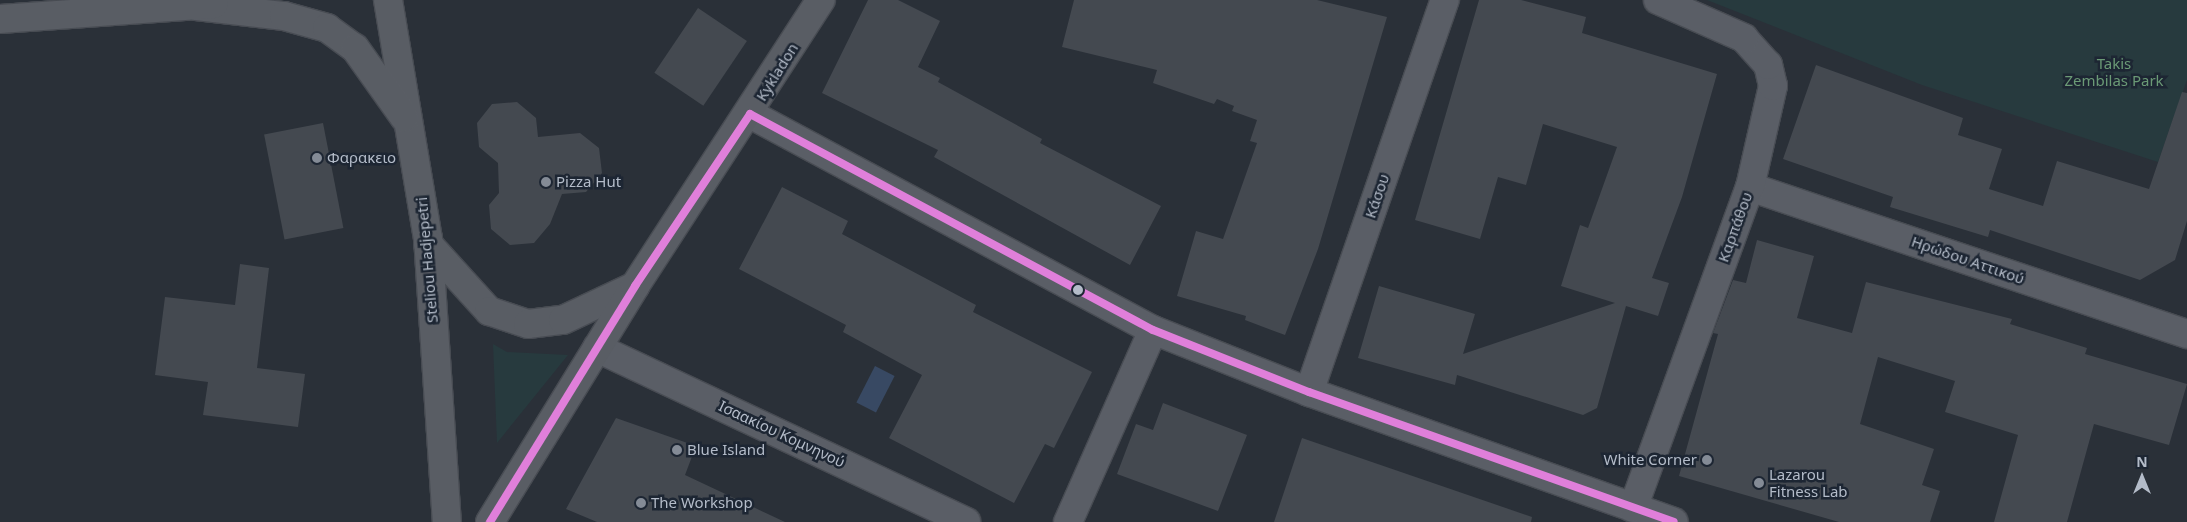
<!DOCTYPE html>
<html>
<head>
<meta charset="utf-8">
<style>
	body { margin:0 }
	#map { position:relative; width:2187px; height:522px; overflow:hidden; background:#2a3038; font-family:"Noto Sans",sans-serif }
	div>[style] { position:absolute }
	.green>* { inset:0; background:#273a3e }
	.water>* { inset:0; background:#384963; transform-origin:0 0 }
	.building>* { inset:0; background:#444950; transform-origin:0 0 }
	.roads { filter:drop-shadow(1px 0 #484c53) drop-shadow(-1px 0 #484c53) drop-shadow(0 1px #484c53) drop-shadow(0 -1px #484c53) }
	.street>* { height:28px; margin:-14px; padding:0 14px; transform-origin:14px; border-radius:14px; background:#5a5e66 }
	.secondary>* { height:28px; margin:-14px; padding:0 14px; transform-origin:14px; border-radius:14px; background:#595d64 }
	.bus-1>* { height:8px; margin:-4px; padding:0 4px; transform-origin:4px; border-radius:4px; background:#e07fda }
	.dots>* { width:14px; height:14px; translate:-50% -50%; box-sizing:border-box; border:2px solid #1d2633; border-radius:50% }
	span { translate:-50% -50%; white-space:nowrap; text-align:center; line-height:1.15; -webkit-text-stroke:5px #1d2633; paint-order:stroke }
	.park-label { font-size:15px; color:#6b9a76 }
	.street-label { font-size:15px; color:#b4bcc9 }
	.poi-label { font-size:15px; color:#b4bcc9 }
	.left { translate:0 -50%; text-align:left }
	.right { translate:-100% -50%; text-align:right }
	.north { position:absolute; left:2117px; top:452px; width:50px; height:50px; -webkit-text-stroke:4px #1d2633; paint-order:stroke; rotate:0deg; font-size:14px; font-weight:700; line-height:20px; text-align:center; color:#b4bcc9 }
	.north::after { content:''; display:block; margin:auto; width:18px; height:22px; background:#b4bcc9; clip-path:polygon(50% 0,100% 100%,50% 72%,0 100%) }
</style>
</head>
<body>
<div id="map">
	<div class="green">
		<i style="clip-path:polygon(1707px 0,2187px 0,2187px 80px,2158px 162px,1922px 85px)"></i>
		<i style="clip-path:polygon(493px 344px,507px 352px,568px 355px,497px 443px)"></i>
	</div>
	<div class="water">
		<i style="left:875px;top:366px;width:22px;height:41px;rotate:27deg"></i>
	</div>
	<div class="building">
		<i style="clip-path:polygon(868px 0,898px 0,940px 21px,918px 67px,940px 78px,938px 82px,1042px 139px,1040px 143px,1161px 206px,1130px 265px,934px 157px,938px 150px,822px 93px)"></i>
		<i style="clip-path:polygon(1074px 0,1317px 0,1387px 17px,1318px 249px,1285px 335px,1245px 320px,1246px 316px,1177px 296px,1196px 231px,1223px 239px,1257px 143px,1250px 141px,1257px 120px,1232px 111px,1234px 106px,1217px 99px,1214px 104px,1153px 83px,1157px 70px,1062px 47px)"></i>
		<i style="clip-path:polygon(1479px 0,1521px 0,1586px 17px,1582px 33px,1717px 74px,1682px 197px,1652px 278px,1669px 283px,1658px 316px,1626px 306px,1597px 408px,1583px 415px,1457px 375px,1455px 385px,1358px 358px,1379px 286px,1475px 314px,1463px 354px,1615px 303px,1561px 286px,1580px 225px,1588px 228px,1617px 147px,1543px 124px,1526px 185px,1498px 177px,1480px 239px,1415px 220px)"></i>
		<i style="left:698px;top:8px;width:59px;height:78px;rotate:34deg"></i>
		<i style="clip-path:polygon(1816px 65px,1963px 118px,1958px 135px,2002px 149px,1989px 189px,2043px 206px,2057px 161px,2149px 189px,2182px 92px,2187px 93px,2187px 221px,2175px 260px,2140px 280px,1990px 230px,1988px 237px,1890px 207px,1893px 197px,1783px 159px)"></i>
		<i style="clip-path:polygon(517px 102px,536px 118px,538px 137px,580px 133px,599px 148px,602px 173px,586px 192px,562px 194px,550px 224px,534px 243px,510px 245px,491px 229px,489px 205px,499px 193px,498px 163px,479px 147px,477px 123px,492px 104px)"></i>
		<i style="left:323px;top:123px;width:107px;height:60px;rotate:79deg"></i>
		<i style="clip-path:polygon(782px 187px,848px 221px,842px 234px,976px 305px,973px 312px,1092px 372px,1054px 448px,1045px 444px,1014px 503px,889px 438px,922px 375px,843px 332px,846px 325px,739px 269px)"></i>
		<i style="clip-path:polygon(1757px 240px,1814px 256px,1797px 318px,1852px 333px,1866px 282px,2012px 319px,2010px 324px,2087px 348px,2085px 354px,2187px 384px,2169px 445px,2094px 424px,2067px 522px,1994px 522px,2018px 435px,1945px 412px,1955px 381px,1878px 357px,1860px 424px,1934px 449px,1922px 485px,1940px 491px,1930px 522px,1839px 522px,1679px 476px,1718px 334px,1713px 333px,1733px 280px,1746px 283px)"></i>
		<i style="clip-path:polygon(240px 264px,269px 268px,257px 368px,305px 374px,298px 427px,203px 415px,208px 382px,155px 375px,165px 297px,235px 305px)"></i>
		<i style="clip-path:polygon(1163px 403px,1247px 435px,1218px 511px,1117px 474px,1136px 424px,1153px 430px)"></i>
		<i style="clip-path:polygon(616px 418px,696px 446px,685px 475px,785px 522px,597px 522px,566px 509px)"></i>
		<i style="clip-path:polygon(1302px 438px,1532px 517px,1531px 522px,1274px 522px)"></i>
	</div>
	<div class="roads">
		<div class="street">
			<i style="left:750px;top:114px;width:457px;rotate:28.2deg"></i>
			<i style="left:1153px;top:330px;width:168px;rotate:21.7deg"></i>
			<i style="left:1309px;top:392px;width:387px;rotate:19.6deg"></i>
			<i style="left:1750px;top:187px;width:461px;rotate:18.6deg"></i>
			<i style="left:597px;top:348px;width:408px;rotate:25.2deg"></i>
			<i style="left:1309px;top:392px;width:415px;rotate:-70.9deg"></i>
			<i style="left:1633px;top:508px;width:342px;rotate:-70deg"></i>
			<i style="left:1750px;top:187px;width:104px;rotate:-77.2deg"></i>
			<i style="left:1773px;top:86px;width:22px;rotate:-103deg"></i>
			<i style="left:1768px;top:65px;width:36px;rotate:-132deg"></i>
			<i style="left:1744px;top:38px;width:94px;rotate:-156.2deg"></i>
			<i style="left:1068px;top:522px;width:210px;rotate:-66.1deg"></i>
		</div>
		<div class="secondary">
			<i style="left:388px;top:0;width:241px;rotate:80.5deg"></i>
			<i style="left:428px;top:238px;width:285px;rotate:86.2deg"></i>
			<i style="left:196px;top:6px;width:89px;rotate:6.5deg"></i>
			<i style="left:284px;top:16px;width:45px;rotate:15.6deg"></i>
			<i style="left:327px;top:28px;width:34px;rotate:36deg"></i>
			<i style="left:355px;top:48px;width:85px;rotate:54.6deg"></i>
			<i style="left:0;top:19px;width:214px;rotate:-4deg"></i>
			<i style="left:428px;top:244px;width:91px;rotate:47.7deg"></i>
			<i style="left:489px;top:311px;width:41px;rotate:18.4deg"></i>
			<i style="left:528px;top:324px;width:35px;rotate:-7deg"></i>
			<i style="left:563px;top:320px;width:80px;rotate:-25.3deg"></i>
			<i style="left:490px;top:522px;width:277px;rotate:-58.4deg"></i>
			<i style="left:635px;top:286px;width:341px;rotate:-57deg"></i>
		</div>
	</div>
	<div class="bus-1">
		<i style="left:490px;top:522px;width:277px;rotate:-58.4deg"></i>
		<i style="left:635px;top:286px;width:207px;rotate:-56.2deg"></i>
		<i style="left:750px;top:114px;width:457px;rotate:28.2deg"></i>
		<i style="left:1153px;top:330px;width:168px;rotate:21.7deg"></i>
		<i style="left:1309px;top:392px;width:387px;rotate:19.6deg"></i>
	</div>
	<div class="dots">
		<i style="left:317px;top:158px;background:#848b96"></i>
		<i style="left:546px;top:182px;background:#848b96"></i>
		<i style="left:1078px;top:290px;background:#b4bcc9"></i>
		<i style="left:677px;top:450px;background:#848b96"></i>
		<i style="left:1707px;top:460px;background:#848b96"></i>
		<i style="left:1759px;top:483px;background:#848b96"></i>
		<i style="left:641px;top:503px;background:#848b96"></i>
	</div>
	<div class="park-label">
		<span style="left:2114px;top:72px">Takis<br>Zembilas Park</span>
	</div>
	<div class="street-label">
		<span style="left:777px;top:72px;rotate:-58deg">Kykladon</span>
		<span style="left:1377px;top:196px;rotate:-71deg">Κάσου</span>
		<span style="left:1735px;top:227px;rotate:-70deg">Καρπάθου</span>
		<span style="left:427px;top:260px;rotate:-95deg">Steliou Hadjepetri</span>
		<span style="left:1968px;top:260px;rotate:19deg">Ηρώδου Αττικού</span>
		<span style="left:782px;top:434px;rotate:25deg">Ισαακίου Κομνηνού</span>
	</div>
	<div class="poi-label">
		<span class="left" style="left:327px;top:158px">Φαρακειο</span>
		<span class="left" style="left:556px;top:182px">Pizza Hut</span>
		<span class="left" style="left:687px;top:450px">Blue Island</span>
		<span class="right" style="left:1697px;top:460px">White Corner</span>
		<span class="left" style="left:1769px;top:483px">Lazarou<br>Fitness Lab</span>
		<span class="left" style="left:651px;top:503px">The Workshop</span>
	</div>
	<div class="north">N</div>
</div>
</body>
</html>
